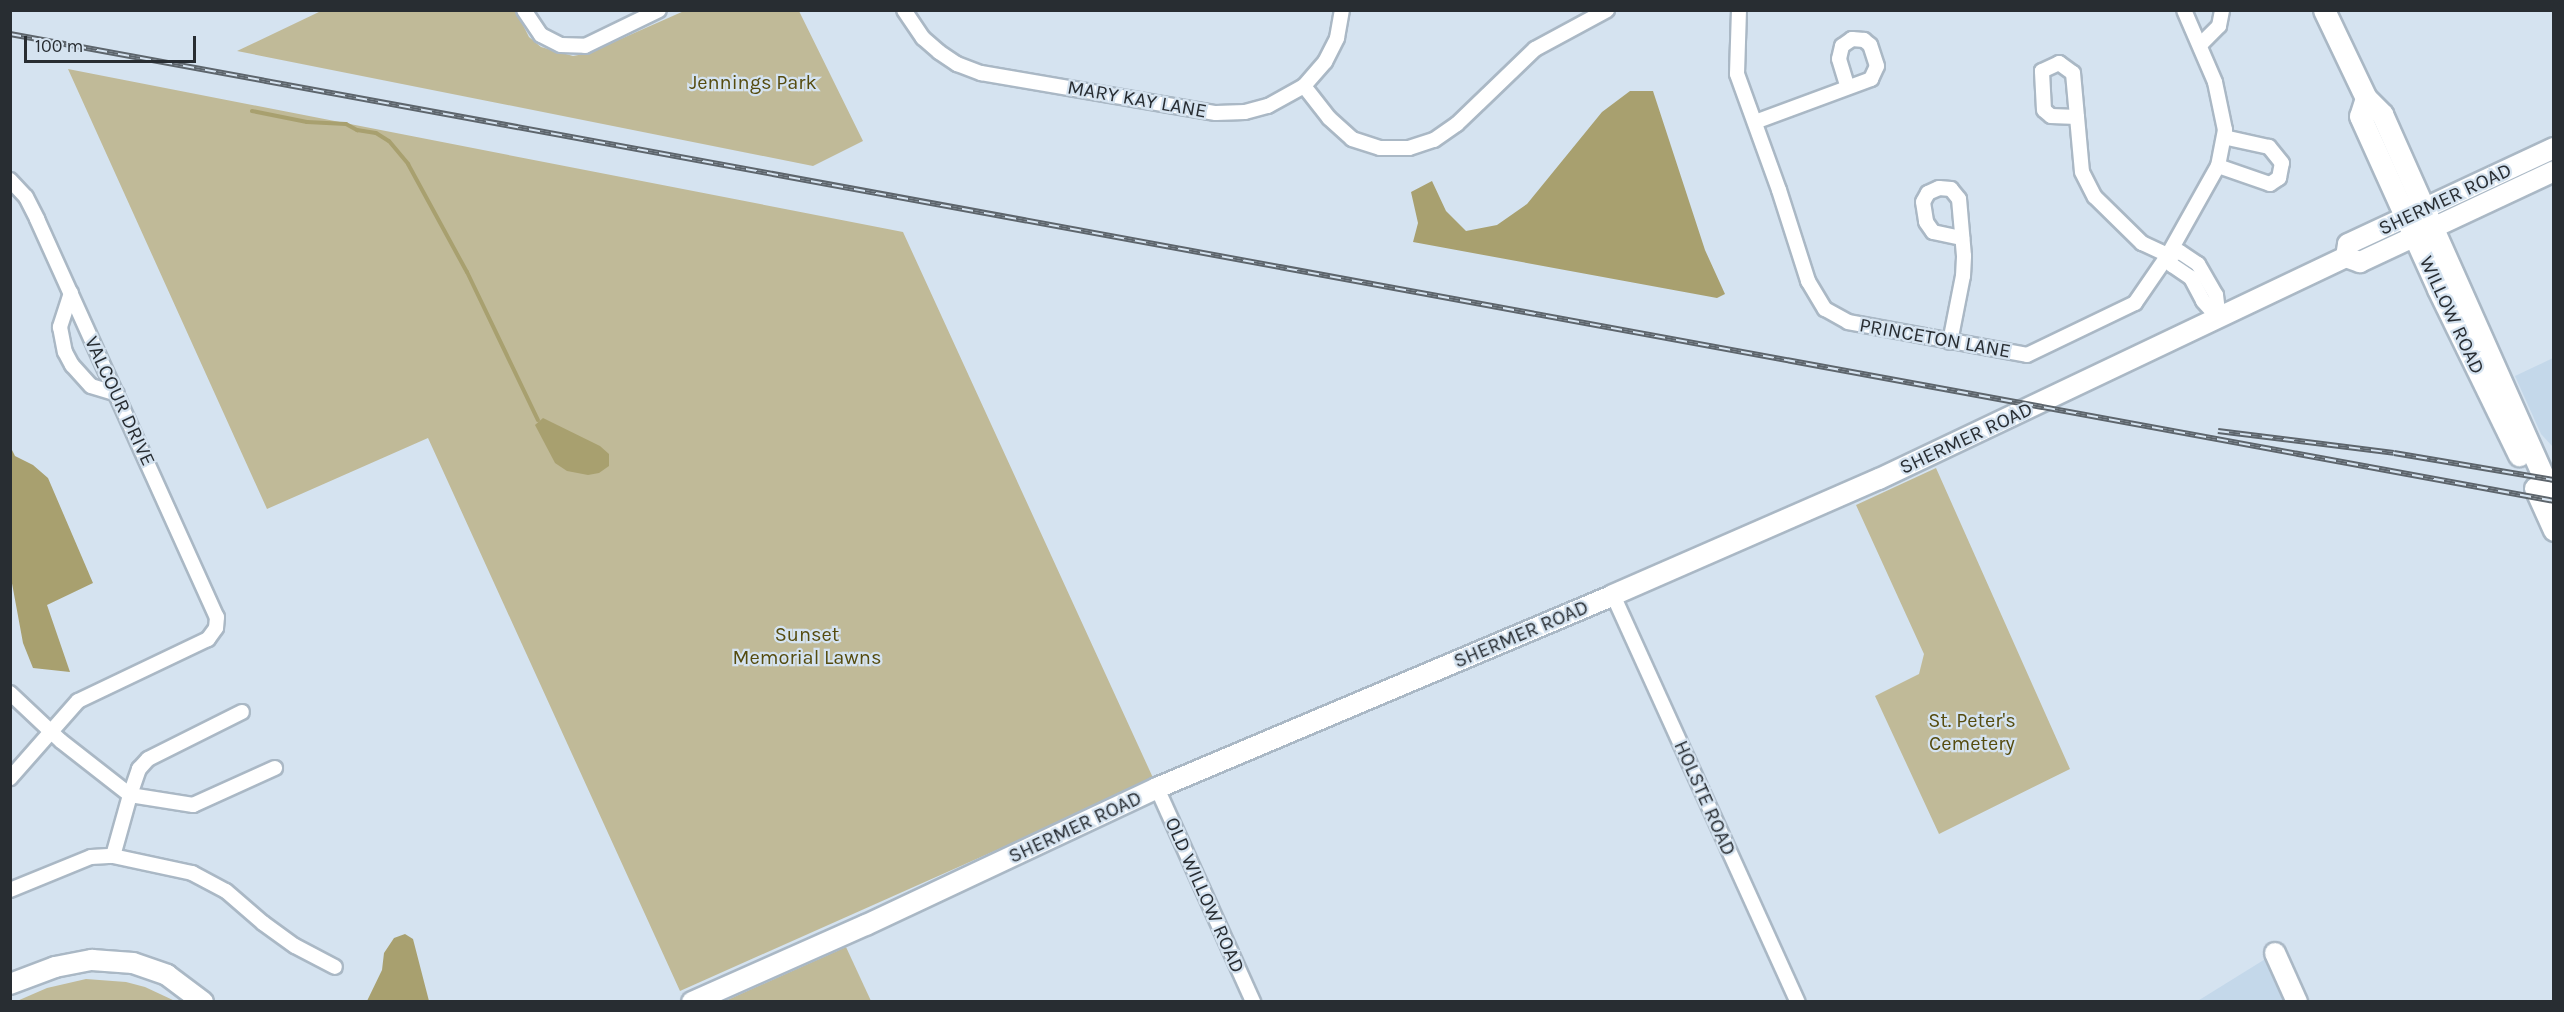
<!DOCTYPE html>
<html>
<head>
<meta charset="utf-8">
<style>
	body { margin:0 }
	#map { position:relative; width:2564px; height:1012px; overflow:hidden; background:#d5e3f0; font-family:Karla,sans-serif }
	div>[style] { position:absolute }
	.built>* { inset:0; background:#c4d8ea }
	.green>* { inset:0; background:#c0ba98 }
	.water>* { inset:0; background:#a8a06f }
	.stream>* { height:4px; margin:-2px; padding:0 2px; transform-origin:2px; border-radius:2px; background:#a8a06f }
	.roads { filter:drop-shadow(2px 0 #aab8c5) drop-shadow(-2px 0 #aab8c5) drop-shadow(0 2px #aab8c5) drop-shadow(0 -2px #aab8c5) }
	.street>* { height:14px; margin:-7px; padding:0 7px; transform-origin:7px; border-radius:7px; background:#fff }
	.secondary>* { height:20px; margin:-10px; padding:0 10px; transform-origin:10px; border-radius:10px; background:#fff }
	.primary>* { height:21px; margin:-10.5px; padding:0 10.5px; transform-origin:10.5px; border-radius:10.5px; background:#fff }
	.rail>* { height:6px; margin-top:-3px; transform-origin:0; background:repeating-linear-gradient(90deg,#d5e3f0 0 11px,#5d656c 0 22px); box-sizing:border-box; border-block:2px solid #5d656c }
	span { translate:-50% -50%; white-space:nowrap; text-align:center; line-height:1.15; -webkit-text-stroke:4.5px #d5e3f0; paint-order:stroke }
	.park-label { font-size:20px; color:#554b0e }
	.street-label { font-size:20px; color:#282d32 }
	.frame { position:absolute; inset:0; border:12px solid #282d32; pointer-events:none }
	.scale { position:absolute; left:24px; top:36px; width:172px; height:27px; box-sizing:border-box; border:3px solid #282d32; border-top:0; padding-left:8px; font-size:18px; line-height:21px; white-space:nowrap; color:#282d32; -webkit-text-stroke:4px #d5e3f0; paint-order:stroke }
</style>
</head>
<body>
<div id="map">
	<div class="built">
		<i style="clip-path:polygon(2553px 358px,2553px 447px,2541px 434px,2515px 376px)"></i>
		<i style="clip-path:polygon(2275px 953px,2297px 1002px,2196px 1002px)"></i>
	</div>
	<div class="green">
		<i style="clip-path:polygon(321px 11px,516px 11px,529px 37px,541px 47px,573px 56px,589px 53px,684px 11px,799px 11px,863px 141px,813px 166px,237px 51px)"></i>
		<i style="clip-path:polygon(68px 69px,903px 232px,1154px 780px,680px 991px,428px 438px,267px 509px)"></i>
		<i style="clip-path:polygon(1936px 468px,2070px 769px,1939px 834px,1875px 696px,1919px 674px,1924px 654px,1856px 505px)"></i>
		<i style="clip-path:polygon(846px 947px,871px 1001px,725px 1001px)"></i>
		<i style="clip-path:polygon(86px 979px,126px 982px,145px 987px,175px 1001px,17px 1001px,47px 988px)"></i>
	</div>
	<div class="water">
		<i style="clip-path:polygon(1630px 91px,1653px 91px,1705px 250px,1725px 294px,1717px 298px,1413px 242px,1418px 223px,1411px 192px,1432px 181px,1446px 211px,1466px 231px,1497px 225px,1527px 204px,1602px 112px)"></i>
		<i style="clip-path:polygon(543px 418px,600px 446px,609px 454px,609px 466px,599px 473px,588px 475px,567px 471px,555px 463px,535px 425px)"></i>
		<i style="clip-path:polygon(11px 448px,15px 456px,33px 465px,48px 478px,93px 583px,47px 605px,70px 672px,33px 668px,23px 643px,11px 578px)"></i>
		<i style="clip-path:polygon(405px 934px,413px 939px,429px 1001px,367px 1001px,382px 970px,384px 953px,394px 938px)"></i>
	</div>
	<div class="stream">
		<i style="left:252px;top:111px;width:56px;rotate:11.3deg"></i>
		<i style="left:307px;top:122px;width:39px;rotate:3deg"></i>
		<i style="left:346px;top:124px;width:13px;rotate:29deg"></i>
		<i style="left:357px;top:130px;width:19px;rotate:9deg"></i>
		<i style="left:376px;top:133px;width:15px;rotate:32deg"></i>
		<i style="left:389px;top:141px;width:30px;rotate:50deg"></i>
		<i style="left:408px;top:164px;width:123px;rotate:61.4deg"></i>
		<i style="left:467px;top:272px;width:164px;rotate:64.4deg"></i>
	</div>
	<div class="roads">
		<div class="street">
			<i style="left:524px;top:10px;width:30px;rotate:56deg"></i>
			<i style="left:541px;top:35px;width:22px;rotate:27deg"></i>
			<i style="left:561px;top:45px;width:24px;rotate:2deg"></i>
			<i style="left:585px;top:46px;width:82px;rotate:-25.9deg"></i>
			<i style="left:904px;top:10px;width:34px;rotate:56deg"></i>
			<i style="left:923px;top:38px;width:21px;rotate:41deg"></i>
			<i style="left:939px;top:52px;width:22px;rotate:34deg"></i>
			<i style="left:957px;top:64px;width:26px;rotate:21deg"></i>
			<i style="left:981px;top:73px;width:238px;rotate:9.7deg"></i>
			<i style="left:1216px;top:113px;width:29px;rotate:-2deg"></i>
			<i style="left:1245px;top:112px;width:24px;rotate:-15deg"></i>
			<i style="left:1268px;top:106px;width:41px;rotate:-29.1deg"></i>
			<i style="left:1304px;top:86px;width:32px;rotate:-49deg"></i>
			<i style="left:1325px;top:62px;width:27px;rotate:-63deg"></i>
			<i style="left:1337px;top:38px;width:28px;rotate:-80deg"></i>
			<i style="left:1739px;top:10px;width:64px;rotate:91.8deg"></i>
			<i style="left:1737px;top:74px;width:123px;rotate:70.1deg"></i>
			<i style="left:1779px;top:190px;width:96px;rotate:72.3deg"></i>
			<i style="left:1808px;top:281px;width:33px;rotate:59deg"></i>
			<i style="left:1825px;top:309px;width:26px;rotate:29deg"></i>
			<i style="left:1848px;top:322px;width:182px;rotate:10.4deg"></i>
			<i style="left:2027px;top:355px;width:120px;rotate:-25.7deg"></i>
			<i style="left:2135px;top:303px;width:58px;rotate:-55.5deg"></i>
			<i style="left:2168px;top:255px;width:102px;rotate:-60.7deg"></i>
			<i style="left:2218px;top:166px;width:37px;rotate:-79deg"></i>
			<i style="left:2225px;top:130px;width:49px;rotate:-101.8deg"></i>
			<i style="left:2215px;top:82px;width:78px;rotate:-113.3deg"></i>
			<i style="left:2200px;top:45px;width:27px;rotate:-45deg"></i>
			<i style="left:2219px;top:26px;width:16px;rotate:-79deg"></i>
			<i style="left:1304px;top:86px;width:41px;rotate:52deg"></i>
			<i style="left:1329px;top:118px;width:31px;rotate:42deg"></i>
			<i style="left:1352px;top:139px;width:29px;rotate:18deg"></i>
			<i style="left:1380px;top:148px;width:29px"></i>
			<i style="left:1409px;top:148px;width:26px;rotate:-18deg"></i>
			<i style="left:1434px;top:140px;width:28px;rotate:-35deg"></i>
			<i style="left:1457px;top:124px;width:108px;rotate:-43.9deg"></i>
			<i style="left:1535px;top:49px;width:82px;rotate:-28.4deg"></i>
			<i style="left:2077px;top:117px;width:26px;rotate:-178deg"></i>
			<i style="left:2051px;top:116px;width:9px;rotate:-139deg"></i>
			<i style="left:2044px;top:110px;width:39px;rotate:-93deg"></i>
			<i style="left:2042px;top:71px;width:19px;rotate:-25deg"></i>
			<i style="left:2059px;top:63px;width:17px;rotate:36deg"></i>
			<i style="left:2073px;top:73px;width:99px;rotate:84.8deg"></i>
			<i style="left:2082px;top:172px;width:28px;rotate:63deg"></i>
			<i style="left:2095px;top:197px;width:66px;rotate:44.4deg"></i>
			<i style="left:2142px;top:243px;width:29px;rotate:25deg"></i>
			<i style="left:2168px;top:255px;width:12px;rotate:-14deg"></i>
			<i style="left:2180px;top:252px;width:22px;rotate:34deg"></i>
			<i style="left:2198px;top:264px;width:36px;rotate:60deg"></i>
			<i style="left:2216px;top:295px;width:24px;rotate:83deg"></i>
			<i style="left:1755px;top:122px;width:124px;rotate:-20.3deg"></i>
			<i style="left:1871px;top:79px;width:14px;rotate:-65deg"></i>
			<i style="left:1877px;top:66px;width:22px;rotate:-108deg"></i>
			<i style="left:1870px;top:45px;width:8px;rotate:-140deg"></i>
			<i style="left:1864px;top:40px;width:12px;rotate:-175deg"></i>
			<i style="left:1852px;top:39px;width:12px;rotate:145deg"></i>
			<i style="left:1842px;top:46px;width:13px;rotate:103deg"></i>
			<i style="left:1839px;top:59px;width:27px;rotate:73deg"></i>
			<i style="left:2218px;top:166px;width:55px;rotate:19.1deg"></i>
			<i style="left:2270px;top:184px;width:11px;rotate:-34deg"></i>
			<i style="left:2279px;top:178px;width:15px;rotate:-79deg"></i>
			<i style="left:2282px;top:163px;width:21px;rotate:-129deg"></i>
			<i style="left:2269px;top:147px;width:46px;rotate:-167.5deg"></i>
			<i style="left:10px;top:180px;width:23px;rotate:47deg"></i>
			<i style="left:26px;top:197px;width:25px;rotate:63deg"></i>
			<i style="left:37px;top:219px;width:437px;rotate:65.7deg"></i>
			<i style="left:217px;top:617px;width:11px;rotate:95deg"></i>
			<i style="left:216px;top:628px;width:14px;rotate:126deg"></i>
			<i style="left:208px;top:639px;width:144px;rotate:154.5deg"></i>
			<i style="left:78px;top:701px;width:103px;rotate:131.4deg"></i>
			<i style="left:2168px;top:255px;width:11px;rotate:68deg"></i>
			<i style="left:2172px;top:265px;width:23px;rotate:34deg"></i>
			<i style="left:2191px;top:278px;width:26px;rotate:62deg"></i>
			<i style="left:2203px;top:301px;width:24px;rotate:48deg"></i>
			<i style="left:71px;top:293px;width:36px;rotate:108deg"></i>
			<i style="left:60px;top:327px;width:25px;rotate:79deg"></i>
			<i style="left:65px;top:352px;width:15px;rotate:62deg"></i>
			<i style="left:72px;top:365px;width:28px;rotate:48deg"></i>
			<i style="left:91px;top:386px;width:27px;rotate:17deg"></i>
			<i style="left:1950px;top:342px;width:67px;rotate:-78.9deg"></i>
			<i style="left:1963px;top:276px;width:20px;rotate:-87deg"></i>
			<i style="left:1964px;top:256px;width:57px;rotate:-95deg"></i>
			<i style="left:1959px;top:199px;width:13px;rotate:-129deg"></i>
			<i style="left:1951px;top:189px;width:12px;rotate:-175deg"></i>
			<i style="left:1939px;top:188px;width:12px;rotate:156deg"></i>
			<i style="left:1928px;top:193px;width:10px;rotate:119deg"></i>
			<i style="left:1923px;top:202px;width:20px;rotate:81deg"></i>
			<i style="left:1926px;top:222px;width:12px;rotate:55deg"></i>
			<i style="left:1933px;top:232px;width:30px;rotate:12deg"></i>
			<i style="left:1613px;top:595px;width:447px;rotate:65.6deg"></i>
			<i style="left:10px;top:693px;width:70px;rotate:43.3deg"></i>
			<i style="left:61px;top:741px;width:88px;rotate:38deg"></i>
			<i style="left:130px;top:795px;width:28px;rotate:-71deg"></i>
			<i style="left:139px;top:769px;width:13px;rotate:-48deg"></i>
			<i style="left:148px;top:759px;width:105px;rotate:-26.6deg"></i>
			<i style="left:1157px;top:788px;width:235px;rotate:65.8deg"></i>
			<i style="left:113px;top:856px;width:81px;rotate:12.1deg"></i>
			<i style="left:192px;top:873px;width:38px;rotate:28deg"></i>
			<i style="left:226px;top:891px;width:49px;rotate:40.9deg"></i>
			<i style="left:263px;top:923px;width:39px;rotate:36deg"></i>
			<i style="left:295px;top:946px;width:45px;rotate:27.7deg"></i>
			<i style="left:10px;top:890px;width:87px;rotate:-22.2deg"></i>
			<i style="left:91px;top:857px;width:22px;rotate:-3deg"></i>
			<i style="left:113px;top:856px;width:63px;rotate:-74.4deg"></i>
			<i style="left:130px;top:795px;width:64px;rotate:9deg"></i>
			<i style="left:193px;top:805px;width:90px;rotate:-24.3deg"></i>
		</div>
		<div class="secondary">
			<i style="left:2346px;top:257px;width:13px;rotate:-81deg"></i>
			<i style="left:2348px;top:244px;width:227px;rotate:-25deg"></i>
			<i style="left:2275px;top:953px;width:54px;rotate:65.8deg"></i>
			<i style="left:10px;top:984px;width:48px;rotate:-20.7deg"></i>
			<i style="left:55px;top:967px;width:38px;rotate:-11deg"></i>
			<i style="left:92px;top:960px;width:41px;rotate:4.2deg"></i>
			<i style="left:133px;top:963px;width:36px;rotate:19deg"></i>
			<i style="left:167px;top:975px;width:45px;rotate:36.9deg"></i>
			<i style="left:692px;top:1002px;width:190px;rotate:-23.9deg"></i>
			<i style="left:866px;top:925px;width:322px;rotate:-25.2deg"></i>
			<i style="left:1157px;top:788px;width:495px;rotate:-22.9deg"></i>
			<i style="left:1613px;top:595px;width:290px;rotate:-23.6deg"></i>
			<i style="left:1879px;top:479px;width:517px;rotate:-25.43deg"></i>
			<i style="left:2346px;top:257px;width:15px;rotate:20deg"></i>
			<i style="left:2360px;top:262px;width:214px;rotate:-25.1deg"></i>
		</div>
		<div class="primary">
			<i style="left:2324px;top:10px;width:98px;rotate:64.5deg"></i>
			<i style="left:2366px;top:98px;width:23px;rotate:45deg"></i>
			<i style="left:2382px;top:114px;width:423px;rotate:66deg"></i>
			<i style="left:2366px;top:98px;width:19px;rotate:108deg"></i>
			<i style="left:2360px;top:116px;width:190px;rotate:65.7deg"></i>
			<i style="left:2438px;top:289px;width:185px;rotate:64deg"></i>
			<i style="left:2535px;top:488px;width:46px;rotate:65.7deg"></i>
		</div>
	</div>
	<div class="rail">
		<i style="left:10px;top:34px;width:2587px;rotate:10.4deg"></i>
		<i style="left:2218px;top:431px;width:177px;rotate:7.1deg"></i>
		<i style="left:2394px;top:453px;width:162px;rotate:9.6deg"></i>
	</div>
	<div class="park-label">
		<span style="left:753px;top:82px">Jennings Park</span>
		<span style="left:807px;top:646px">Sunset<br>Memorial Lawns</span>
		<span style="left:1972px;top:732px">St. Peter's<br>Cemetery</span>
	</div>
	<div class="street-label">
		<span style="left:1137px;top:99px;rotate:10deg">MARY KAY LANE</span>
		<span style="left:2445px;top:199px;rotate:-25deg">SHERMER ROAD</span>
		<span style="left:2452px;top:315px;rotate:65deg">WILLOW ROAD</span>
		<span style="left:1935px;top:338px;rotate:10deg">PRINCETON LANE</span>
		<span style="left:120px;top:401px;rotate:65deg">VALCOUR DRIVE</span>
		<span style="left:1966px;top:438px;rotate:-25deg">SHERMER ROAD</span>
		<span style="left:1521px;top:634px;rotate:-23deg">SHERMER ROAD</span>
		<span style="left:1705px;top:798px;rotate:66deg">HOLSTE ROAD</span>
		<span style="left:1075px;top:827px;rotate:-25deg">SHERMER ROAD</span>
		<span style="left:1205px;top:895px;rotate:66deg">OLD WILLOW ROAD</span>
	</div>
	<div class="frame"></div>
	<div class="scale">100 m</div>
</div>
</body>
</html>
